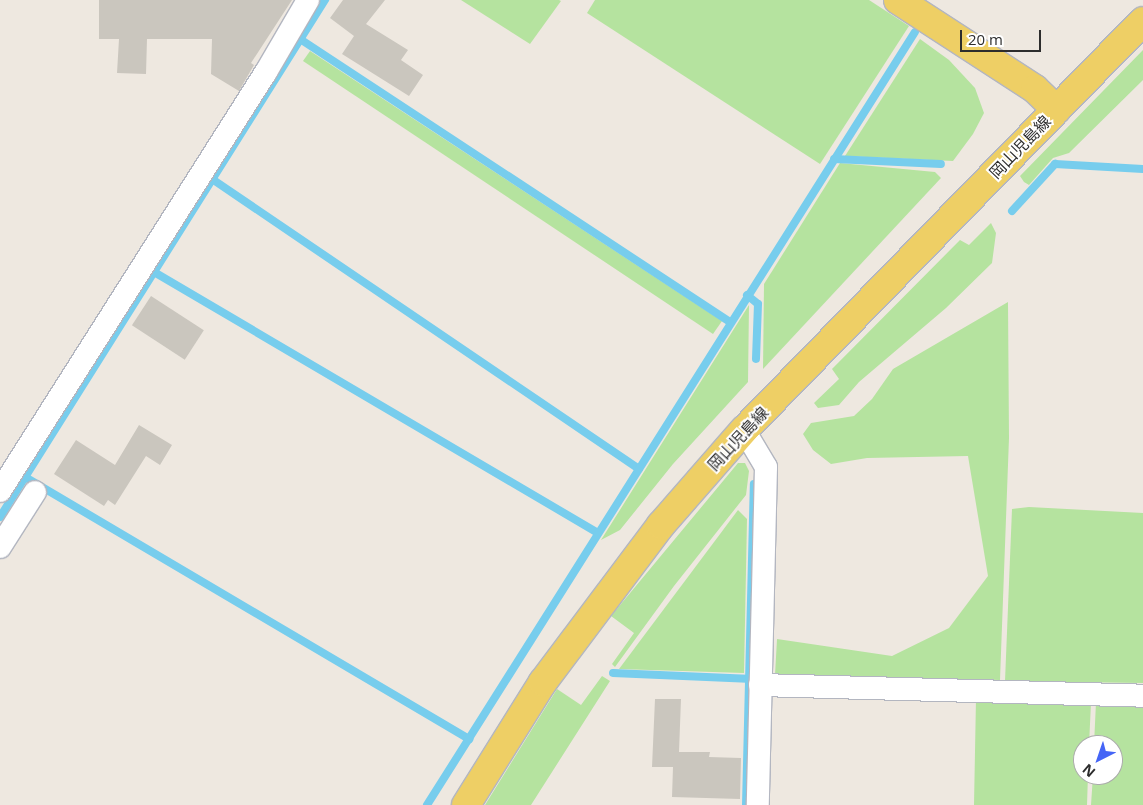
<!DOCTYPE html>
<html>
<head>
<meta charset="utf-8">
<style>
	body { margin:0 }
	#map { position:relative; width:1143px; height:805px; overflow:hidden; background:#eee8e0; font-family:"Open Sans","Noto Sans JP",sans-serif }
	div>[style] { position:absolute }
	.green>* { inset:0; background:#b5e39f }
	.stream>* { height:8px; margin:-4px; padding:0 4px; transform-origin:4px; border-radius:4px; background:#77cded }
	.building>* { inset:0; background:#cac6be; transform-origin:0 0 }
	.roads { filter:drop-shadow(1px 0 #b3b6c0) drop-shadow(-1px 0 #b3b6c0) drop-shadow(0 1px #b3b6c0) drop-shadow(0 -1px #b3b6c0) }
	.street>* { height:22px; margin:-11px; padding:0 11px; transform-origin:11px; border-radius:11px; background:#fff }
	.primary>* { height:28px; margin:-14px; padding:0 14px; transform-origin:14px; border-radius:14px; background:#eecf65 }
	span { translate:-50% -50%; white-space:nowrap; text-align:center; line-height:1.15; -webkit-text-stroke:4px #fff; paint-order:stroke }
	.street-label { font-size:16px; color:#2d2d2d }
	.north { position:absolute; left:1073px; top:735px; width:50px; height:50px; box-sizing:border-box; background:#fff; border:1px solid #ababab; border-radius:50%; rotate:221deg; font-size:14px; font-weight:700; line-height:20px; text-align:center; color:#2d2d2d }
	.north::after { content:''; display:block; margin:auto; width:18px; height:22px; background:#4565f6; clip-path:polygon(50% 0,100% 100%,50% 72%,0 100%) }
	.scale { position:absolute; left:960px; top:30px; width:81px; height:22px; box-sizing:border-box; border:2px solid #2d2d2d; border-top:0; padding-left:6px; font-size:15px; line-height:18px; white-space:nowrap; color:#2d2d2d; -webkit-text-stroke:4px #fff; paint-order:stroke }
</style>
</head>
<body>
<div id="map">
	<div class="green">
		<i style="clip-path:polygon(461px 0,559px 0,561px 1px,530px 44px)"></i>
		<i style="clip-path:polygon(595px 0,869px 0,909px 26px,820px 164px,587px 13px)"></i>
		<i style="clip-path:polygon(920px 39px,949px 60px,975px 88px,984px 113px,973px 134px,953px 161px,845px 156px)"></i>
		<i style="clip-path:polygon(1143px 50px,1143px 80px,1069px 153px,1053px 158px,1029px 185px,1024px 182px,1020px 176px)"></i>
		<i style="clip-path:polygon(310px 51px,722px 321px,713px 334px,303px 61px)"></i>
		<i style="clip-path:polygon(840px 163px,935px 172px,941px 178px,763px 369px,764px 284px)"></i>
		<i style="clip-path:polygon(991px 223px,996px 233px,992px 263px,946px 308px,859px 382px,839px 405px,818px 408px,814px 403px,839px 379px,832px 369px,960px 240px,969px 245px)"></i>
		<i style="clip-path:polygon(1008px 302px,1009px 438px,1000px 680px,775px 675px,777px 639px,892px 656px,949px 628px,988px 576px,968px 456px,867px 458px,831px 464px,813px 450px,803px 434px,811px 423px,854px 416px,872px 399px,893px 369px)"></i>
		<i style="clip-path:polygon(749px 305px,748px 382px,673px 464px,620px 530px,601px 540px)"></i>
		<i style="clip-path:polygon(738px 463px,745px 463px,749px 471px,746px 495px,674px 586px,615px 667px,612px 664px,634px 633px,611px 616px)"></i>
		<i style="clip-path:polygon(1029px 507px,1143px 513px,1143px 683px,1005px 681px,1012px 509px)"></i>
		<i style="clip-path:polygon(738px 510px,747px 519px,744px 673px,619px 669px)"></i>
		<i style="clip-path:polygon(602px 676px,610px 681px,531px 805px,485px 805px,557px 689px,581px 705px)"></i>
		<i style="clip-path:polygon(976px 698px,1091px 703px,1089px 745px,1083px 745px,1083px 775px,1088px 775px,1087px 805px,974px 805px)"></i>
		<i style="clip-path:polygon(1096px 702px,1143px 704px,1143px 805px,1091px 805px,1093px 775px,1113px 775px,1113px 745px,1094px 745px)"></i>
	</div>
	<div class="stream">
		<i style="left:300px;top:39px;width:515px;rotate:33.35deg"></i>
		<i style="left:834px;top:159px;width:107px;rotate:2.7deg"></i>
		<i style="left:212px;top:179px;width:516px;rotate:34.18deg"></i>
		<i style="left:1012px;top:211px;width:64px;rotate:-47.5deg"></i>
		<i style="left:1055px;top:164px;width:88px;rotate:3.3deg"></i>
		<i style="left:154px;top:272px;width:515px;rotate:30.45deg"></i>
		<i style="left:747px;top:295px;width:14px;rotate:39deg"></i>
		<i style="left:758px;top:304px;width:55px;rotate:92.1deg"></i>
		<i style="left:25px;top:477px;width:516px;rotate:30.54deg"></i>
		<i style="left:0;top:517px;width:611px;rotate:-57.85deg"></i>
		<i style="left:613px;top:673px;width:140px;rotate:2.5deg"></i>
		<i style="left:427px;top:805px;width:914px;rotate:-57.74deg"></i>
		<i style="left:746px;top:805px;width:321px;rotate:-88.6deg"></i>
	</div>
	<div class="building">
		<i style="clip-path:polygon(99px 0,292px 0,251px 63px,254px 65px,239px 91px,211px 74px,212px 39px,147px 39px,146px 74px,117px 73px,119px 39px,99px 39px)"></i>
		<i style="clip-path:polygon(343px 0,385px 0,366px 24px,408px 50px,401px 60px,423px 75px,409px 96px,342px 54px,354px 36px,330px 18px)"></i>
		<i style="left:151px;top:296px;width:63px;height:35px;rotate:33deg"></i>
		<i style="clip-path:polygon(139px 425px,172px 445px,160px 465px,146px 456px,115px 505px,108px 500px,104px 506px,54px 474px,76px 440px,115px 465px)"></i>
		<i style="clip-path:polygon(655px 699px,681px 699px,679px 752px,710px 752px,709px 757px,741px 758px,740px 799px,672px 797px,673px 767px,652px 767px)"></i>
	</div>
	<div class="roads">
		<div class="street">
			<i style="left:744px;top:430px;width:43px;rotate:59.3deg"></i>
			<i style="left:766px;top:467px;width:338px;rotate:91.4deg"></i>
			<i style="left:0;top:491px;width:496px;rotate:-57.6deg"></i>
			<i style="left:266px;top:72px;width:83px;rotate:-59.7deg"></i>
			<i style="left:0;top:547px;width:65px;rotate:-57.5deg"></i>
			<i style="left:760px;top:685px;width:383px;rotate:1.6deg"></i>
		</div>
		<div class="primary">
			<i style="left:898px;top:0;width:163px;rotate:33deg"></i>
			<i style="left:1035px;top:89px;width:30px;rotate:44deg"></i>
			<i style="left:466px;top:805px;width:145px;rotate:-58deg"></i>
			<i style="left:543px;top:682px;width:196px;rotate:-53.1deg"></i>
			<i style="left:661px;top:525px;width:126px;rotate:-48.9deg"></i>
			<i style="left:744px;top:430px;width:571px;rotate:-45.71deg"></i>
		</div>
	</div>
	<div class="street-label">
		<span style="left:1020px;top:147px;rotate:-46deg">岡山児島線</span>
		<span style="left:738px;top:439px;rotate:-47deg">岡山児島線</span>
	</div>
	<div class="north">N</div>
	<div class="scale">20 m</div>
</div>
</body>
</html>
